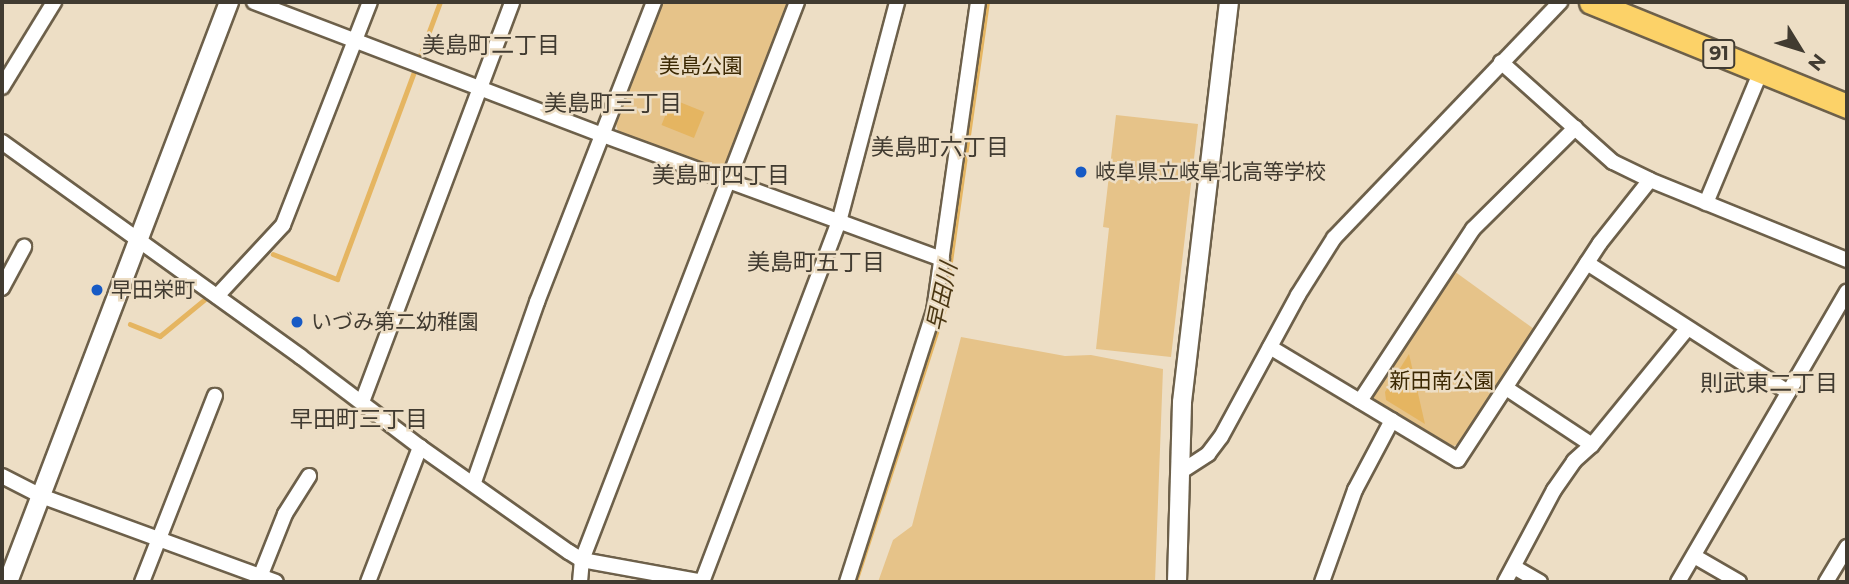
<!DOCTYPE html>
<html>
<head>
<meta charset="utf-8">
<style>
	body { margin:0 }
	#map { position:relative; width:1849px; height:584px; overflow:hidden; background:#eddec5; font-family:Montserrat,"Noto Sans JP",sans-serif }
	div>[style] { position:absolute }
	.green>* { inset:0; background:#e6c389 }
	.water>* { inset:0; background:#e5b561; transform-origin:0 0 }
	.stream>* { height:4.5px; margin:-2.25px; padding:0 2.25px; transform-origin:2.25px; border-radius:2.25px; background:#e5b561 }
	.roads { filter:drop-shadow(2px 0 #6d604a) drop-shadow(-2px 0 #6d604a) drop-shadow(0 2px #6d604a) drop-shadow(0 -2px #6d604a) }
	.minor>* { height:14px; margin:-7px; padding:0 7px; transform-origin:7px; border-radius:7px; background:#fff }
	.tertiary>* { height:18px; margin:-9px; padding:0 9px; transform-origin:9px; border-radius:9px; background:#fff }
	.primary>* { height:23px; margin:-11.5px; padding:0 11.5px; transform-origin:11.5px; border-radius:11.5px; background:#fcd268 }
	.dots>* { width:19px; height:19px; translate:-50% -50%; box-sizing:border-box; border:4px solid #eddec5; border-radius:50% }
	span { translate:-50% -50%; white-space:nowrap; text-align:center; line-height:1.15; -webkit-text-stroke:5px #eddec5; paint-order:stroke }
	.shield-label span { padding:2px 5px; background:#eddec5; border:2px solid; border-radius:5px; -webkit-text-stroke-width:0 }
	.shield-label { font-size:19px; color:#413b31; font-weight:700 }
	.park-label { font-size:21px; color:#3c2903 }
	.poi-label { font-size:21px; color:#413b31 }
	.left { translate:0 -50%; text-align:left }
	.neighbourhood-label { font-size:23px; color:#413b31 }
	.water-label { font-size:23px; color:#4b3713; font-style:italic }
	.frame { position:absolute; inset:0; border:4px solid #413b31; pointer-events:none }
	.north { position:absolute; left:1765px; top:14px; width:70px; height:70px; -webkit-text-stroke:5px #eddec5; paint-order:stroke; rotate:128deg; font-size:19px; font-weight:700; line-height:28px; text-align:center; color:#413b31 }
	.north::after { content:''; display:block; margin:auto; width:24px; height:32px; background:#413b31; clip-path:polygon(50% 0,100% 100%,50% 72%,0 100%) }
</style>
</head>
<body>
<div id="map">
	<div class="green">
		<i style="clip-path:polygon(662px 2px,789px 2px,723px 170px,618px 131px,616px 124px)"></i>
		<i style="clip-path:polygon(1116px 115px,1198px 124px,1171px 357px,1096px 349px,1109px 228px,1103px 227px)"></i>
		<i style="clip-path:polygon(1454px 271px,1534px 329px,1461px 444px,1453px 446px,1375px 401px,1373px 394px)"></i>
		<i style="clip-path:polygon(961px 337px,1065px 356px,1091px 355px,1163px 369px,1155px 582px,878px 582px,893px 540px,912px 526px)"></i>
	</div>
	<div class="water">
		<i style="left:672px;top:99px;width:35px;height:28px;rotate:22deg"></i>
		<i style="clip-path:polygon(1409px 354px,1425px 424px,1386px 400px,1385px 392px)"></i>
	</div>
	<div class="stream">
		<i style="left:273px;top:254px;width:69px;rotate:21.3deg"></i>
		<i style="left:337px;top:279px;width:296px;rotate:-69.6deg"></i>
		<i style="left:130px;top:324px;width:32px;rotate:22deg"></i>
		<i style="left:160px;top:336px;width:58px;rotate:-39.4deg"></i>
		<i style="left:855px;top:582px;width:285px;rotate:-72deg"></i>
		<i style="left:943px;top:311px;width:312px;rotate:-81.9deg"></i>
	</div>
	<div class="roads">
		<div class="minor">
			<i style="left:254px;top:2px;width:373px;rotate:20.9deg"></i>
			<i style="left:603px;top:135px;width:361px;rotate:20.1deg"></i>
			<i style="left:1501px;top:62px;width:150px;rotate:41.8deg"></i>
			<i style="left:1613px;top:162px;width:41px;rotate:25.9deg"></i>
			<i style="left:1650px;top:180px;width:213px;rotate:22.1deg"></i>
			<i style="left:2px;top:87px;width:100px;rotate:-58.5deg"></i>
			<i style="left:2px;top:142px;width:368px;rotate:35.7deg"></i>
			<i style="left:301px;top:357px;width:149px;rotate:37.1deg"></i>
			<i style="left:420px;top:447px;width:182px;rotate:35.2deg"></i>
			<i style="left:569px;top:552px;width:15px;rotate:32deg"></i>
			<i style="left:582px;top:560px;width:123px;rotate:10.3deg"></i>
			<i style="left:1706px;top:203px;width:143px;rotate:-67.4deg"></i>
			<i style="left:1587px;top:263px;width:239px;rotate:32.7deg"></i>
			<i style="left:2px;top:288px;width:47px;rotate:-61.8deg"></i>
			<i style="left:217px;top:296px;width:97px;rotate:-47.1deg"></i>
			<i style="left:283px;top:225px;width:239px;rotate:-68.7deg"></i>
			<i style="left:1270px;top:347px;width:219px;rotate:31deg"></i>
			<i style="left:1458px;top:460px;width:259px;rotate:-56.8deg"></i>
			<i style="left:1600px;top:243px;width:80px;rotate:-51.6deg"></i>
			<i style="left:1506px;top:388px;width:103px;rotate:33.5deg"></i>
			<i style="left:1360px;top:401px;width:206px;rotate:-56.7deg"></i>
			<i style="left:1473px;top:229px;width:144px;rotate:-44.7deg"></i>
			<i style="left:362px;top:402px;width:427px;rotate:-69.4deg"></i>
			<i style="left:1179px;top:473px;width:35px;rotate:-33deg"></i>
			<i style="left:1208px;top:454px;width:21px;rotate:-53deg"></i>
			<i style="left:1221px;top:437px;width:162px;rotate:-61.5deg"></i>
			<i style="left:1298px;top:295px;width:67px;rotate:-57.7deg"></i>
			<i style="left:1334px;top:238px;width:327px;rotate:-46.2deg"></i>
			<i style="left:2px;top:476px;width:44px;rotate:27.1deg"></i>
			<i style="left:41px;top:496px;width:250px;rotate:20.1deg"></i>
			<i style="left:474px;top:482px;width:191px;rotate:-70.7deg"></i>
			<i style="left:537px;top:302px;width:322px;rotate:-68.7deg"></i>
			<i style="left:1694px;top:556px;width:52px;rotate:30deg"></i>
			<i style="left:1514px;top:567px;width:30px;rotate:30deg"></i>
			<i style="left:142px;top:582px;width:200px;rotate:-68.6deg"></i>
			<i style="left:258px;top:582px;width:73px;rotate:-68.3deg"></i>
			<i style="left:285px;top:514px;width:45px;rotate:-57.7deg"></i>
			<i style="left:368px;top:582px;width:145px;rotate:-68.9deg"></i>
			<i style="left:580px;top:582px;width:22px;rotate:-85deg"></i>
			<i style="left:582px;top:560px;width:598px;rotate:-68.93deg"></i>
			<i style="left:702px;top:582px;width:385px;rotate:-69.2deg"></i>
			<i style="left:839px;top:222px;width:228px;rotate:-75.2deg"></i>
			<i style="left:847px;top:582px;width:285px;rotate:-72.2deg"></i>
			<i style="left:934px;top:311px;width:312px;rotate:-81.9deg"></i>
			<i style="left:1322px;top:582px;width:98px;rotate:-70.3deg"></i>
			<i style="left:1355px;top:490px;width:79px;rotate:-62.1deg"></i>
			<i style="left:1505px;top:582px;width:104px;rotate:-62deg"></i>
			<i style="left:1554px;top:490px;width:35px;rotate:-55deg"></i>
			<i style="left:1574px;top:461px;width:24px;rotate:-42deg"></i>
			<i style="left:1592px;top:445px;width:150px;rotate:-50.7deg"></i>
			<i style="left:1678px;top:582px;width:336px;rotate:-59.8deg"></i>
			<i style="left:1826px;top:582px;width:41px;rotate:-59deg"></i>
		</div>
		<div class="tertiary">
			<i style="left:8px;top:582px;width:621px;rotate:-69.14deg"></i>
			<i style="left:1177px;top:582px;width:180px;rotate:-88.4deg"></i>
			<i style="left:1182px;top:402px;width:403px;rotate:-83.3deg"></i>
		</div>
		<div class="primary">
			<i style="left:1591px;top:2px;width:276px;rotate:22.1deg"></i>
		</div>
	</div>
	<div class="dots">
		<i style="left:1081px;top:172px;background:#175ac5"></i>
		<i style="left:97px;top:290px;background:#175ac5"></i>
		<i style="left:297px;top:322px;background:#175ac5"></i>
	</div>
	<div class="shield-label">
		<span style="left:1719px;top:54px">91</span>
	</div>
	<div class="park-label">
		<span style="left:701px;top:66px">美島公園</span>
		<span style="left:1442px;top:381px">新田南公園</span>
	</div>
	<div class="poi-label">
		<span class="left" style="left:1095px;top:172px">岐阜県立岐阜北高等学校</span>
		<span class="left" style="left:111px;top:290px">早田栄町</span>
		<span class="left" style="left:311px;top:322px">いづみ第二幼稚園</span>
	</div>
	<div class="neighbourhood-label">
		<span style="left:491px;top:45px">美島町二丁目</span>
		<span style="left:613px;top:103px">美島町三丁目</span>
		<span style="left:940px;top:147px">美島町六丁目</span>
		<span style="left:721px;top:175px">美島町四丁目</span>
		<span style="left:816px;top:262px">美島町五丁目</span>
		<span style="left:1769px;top:383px">則武東二丁目</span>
		<span style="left:359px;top:419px">早田町三丁目</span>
	</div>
	<div class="water-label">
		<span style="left:942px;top:297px;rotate:-78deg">早田川</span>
	</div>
	<div class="frame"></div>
	<div class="north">N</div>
</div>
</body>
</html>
